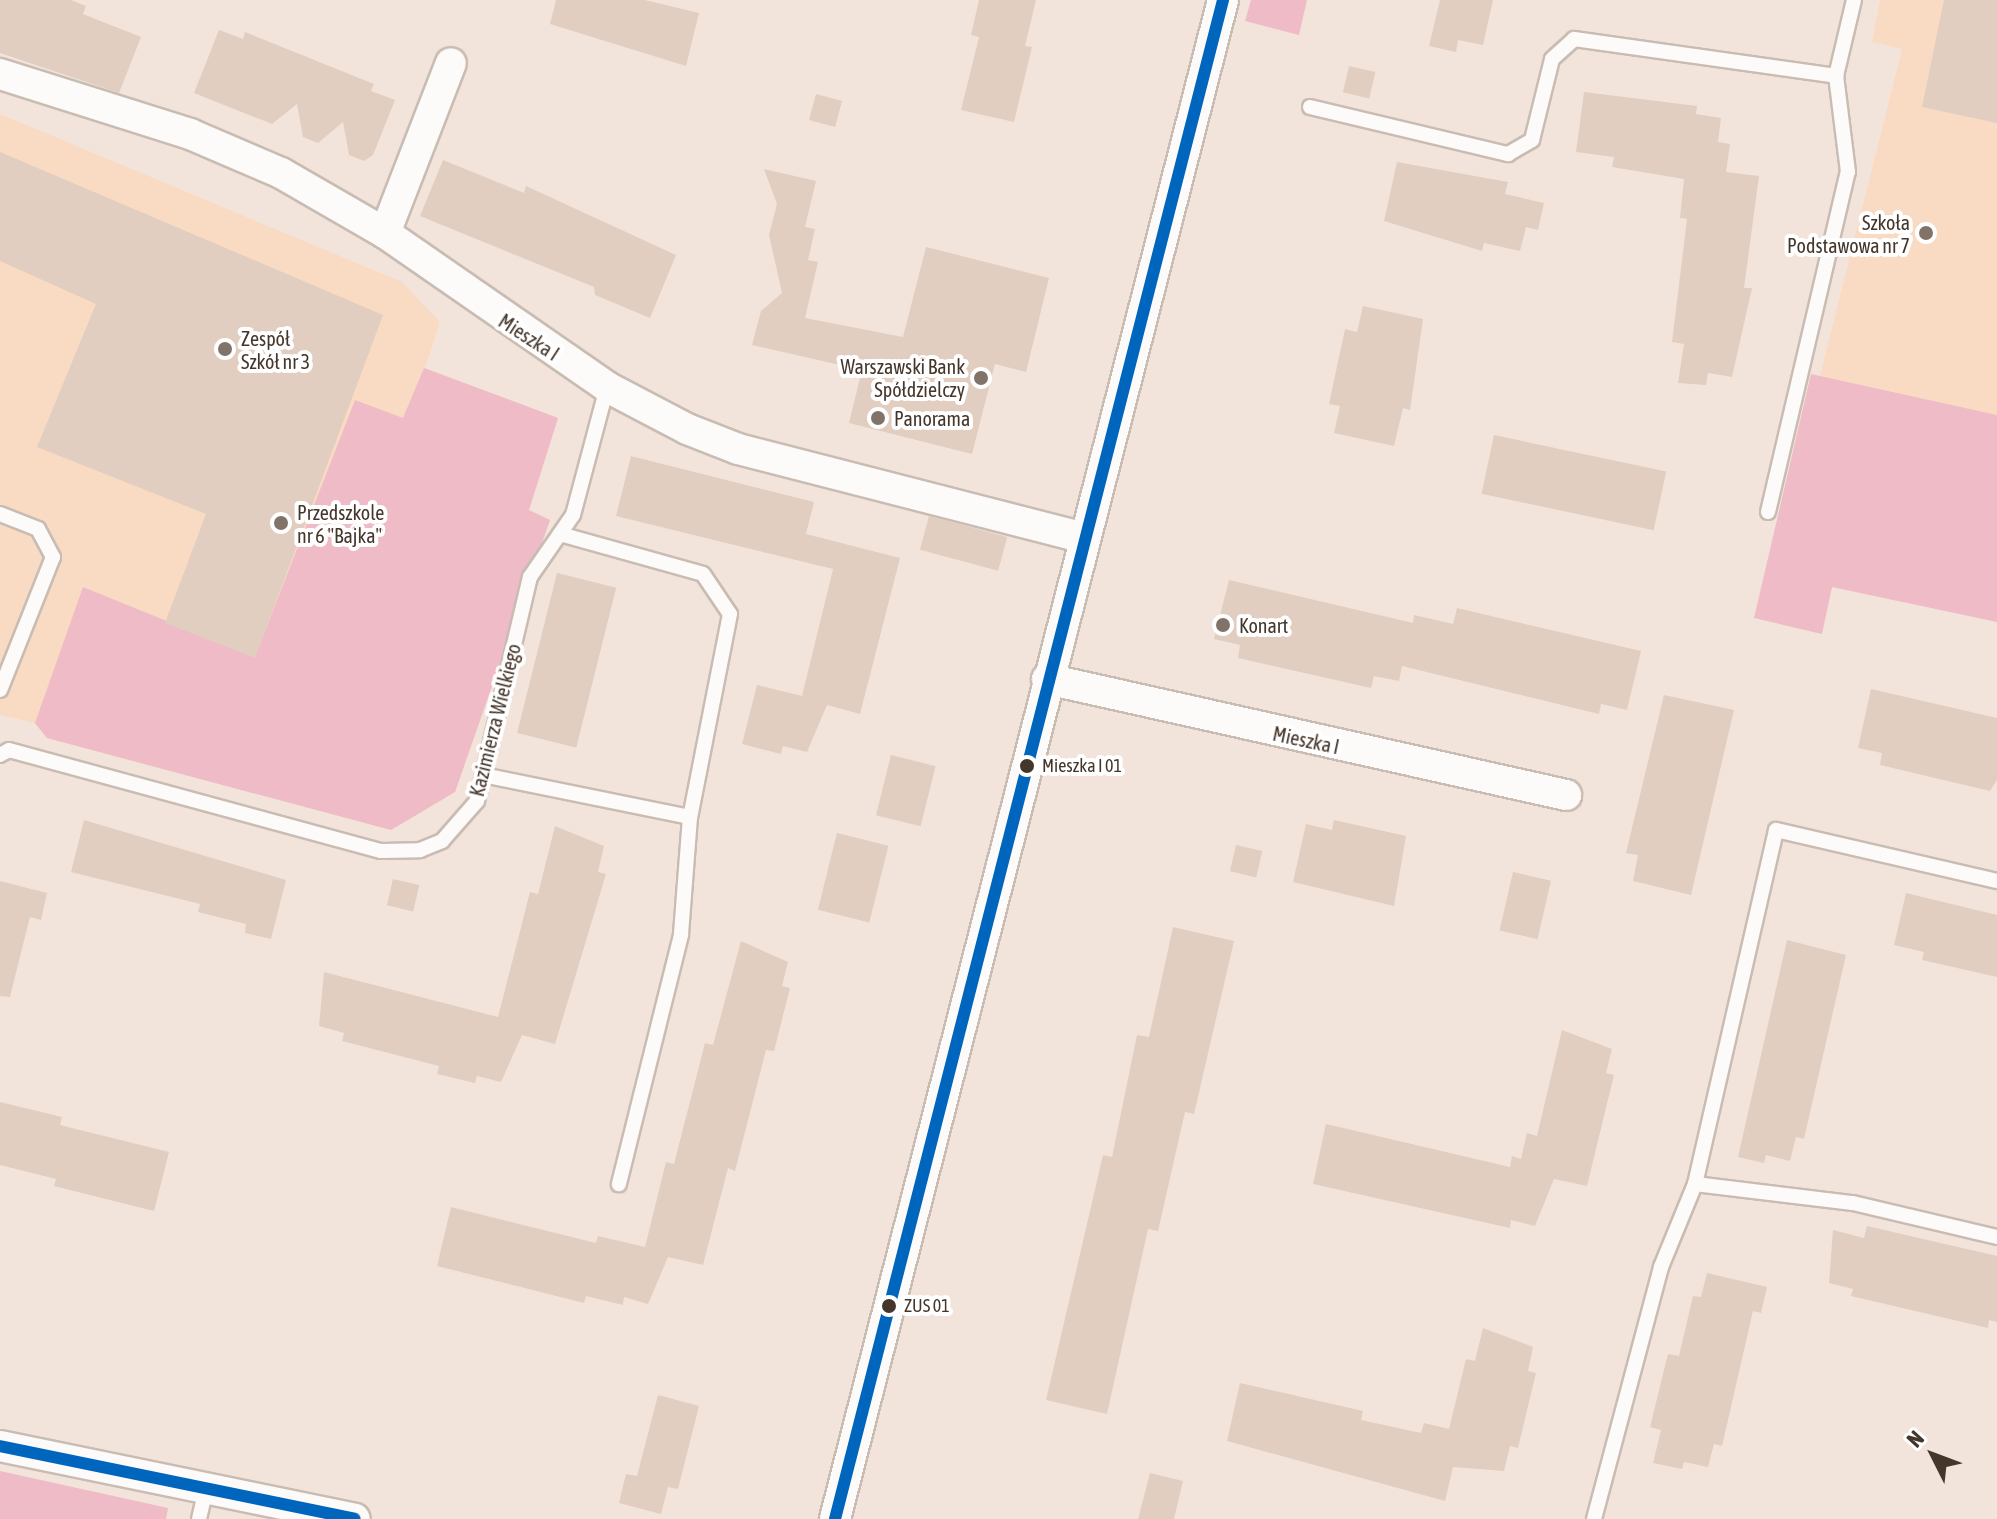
<!DOCTYPE html>
<html>
<head>
<meta charset="utf-8">
<style>
	body { margin:0 }
	#map { position:relative; width:1997px; height:1519px; overflow:hidden; background:#f2e4db; font-family:"Asap Condensed",sans-serif }
	div>[style] { position:absolute }
	.built>* { inset:0; background:#f9dac3 }
	.green>* { inset:0; background:#eebbc6 }
	.building>* { inset:0; background:#e1cec0; transform-origin:0 0 }
	.roads { filter:drop-shadow(2px 0 #c9bcb2) drop-shadow(-2px 0 #c9bcb2) drop-shadow(0 2px #c9bcb2) drop-shadow(0 -2px #c9bcb2) }
	.lane>* { height:14px; margin:-7px; padding:0 7px; transform-origin:7px; border-radius:7px; background:#fdfbfa }
	.street>* { height:30px; margin:-15px; padding:0 15px; transform-origin:15px; border-radius:15px; background:#fdfbfa }
	.bus-1>* { height:12px; margin:-6px; padding:0 6px; transform-origin:6px; border-radius:6px; background:#0065bd }
	.dots>* { width:22px; height:22px; translate:-50% -50%; box-sizing:border-box; border:4px solid #fff; border-radius:50% }
	span { translate:-50% -50%; white-space:nowrap; text-align:center; line-height:1.15; -webkit-text-stroke:8px #fff; paint-order:stroke }
	.bus-label { font-size:18px; color:#45362b }
	.left { translate:0 -50%; text-align:left }
	.poi-label { font-size:20px; color:#45362b }
	.right { translate:-100% -50%; text-align:right }
	.street-label { font-size:20px; color:#45362b }
	.north { position:absolute; left:1893px; top:1415px; width:80px; height:80px; -webkit-text-stroke:6px #fff; paint-order:stroke; rotate:312deg; font-size:22px; font-weight:700; line-height:32px; text-align:center; color:#45362b }
	.north::after { content:''; display:block; margin:auto; width:28px; height:36px; background:#45362b; clip-path:polygon(50% 0,100% 100%,50% 72%,0 100%) }
</style>
</head>
<body>
<div id="map">
	<div class="built">
		<i style="clip-path:polygon(1880px 0,1997px 0,1997px 415px,1820px 376px,1902px 49px,1872px 42px)"></i>
		<i style="clip-path:polygon(0 114px,402px 282px,440px 322px,425px 368px,558px 418px,529px 510px,550px 520px,455px 792px,391px 830px,47px 738px,35px 723px,0 715px)"></i>
	</div>
	<div class="green">
		<i style="clip-path:polygon(1251px 0,1307px 0,1299px 35px,1245px 21px)"></i>
		<i style="clip-path:polygon(424px 368px,558px 418px,529px 510px,550px 520px,455px 792px,391px 830px,47px 738px,35px 723px,83px 587px,255px 657px,355px 400px,403px 418px)"></i>
		<i style="clip-path:polygon(1811px 374px,1997px 415px,1997px 622px,1832px 587px,1822px 634px,1754px 618px)"></i>
		<i style="clip-path:polygon(0 1471px,168px 1508px,166px 1519px,0 1519px)"></i>
	</div>
	<div class="building">
		<i style="clip-path:polygon(0 0,71px 0,86px 6px,83px 14px,141px 37px,119px 93px,0 53px)"></i>
		<i style="clip-path:polygon(556px 0,645px 0,699px 13px,686px 66px,550px 24px)"></i>
		<i style="clip-path:polygon(979px 0,1036px 0,1025px 46px,1032px 47px,1014px 122px,961px 110px,979px 37px,971px 35px)"></i>
		<i style="clip-path:polygon(1440px 0,1493px 0,1483px 45px,1458px 40px,1456px 52px,1429px 46px)"></i>
		<i style="clip-path:polygon(1944px 0,1997px 0,1997px 123px,1922px 107px)"></i>
		<i style="clip-path:polygon(219px 30px,243px 39px,245px 32px,374px 84px,371px 91px,395px 100px,373px 155px,364px 161px,349px 155px,343px 122px,318px 143px,303px 137px,297px 104px,272px 124px,194px 93px)"></i>
		<i style="left:1349px;top:66px;width:27px;height:27px;rotate:13deg"></i>
		<i style="clip-path:polygon(1584px 92px,1697px 106px,1696px 114px,1721px 118px,1718px 142px,1730px 144px,1726px 172px,1759px 176px,1744px 288px,1752px 288px,1732px 377px,1708px 373px,1706px 385px,1678px 383px,1684px 344px,1672px 342px,1687px 219px,1680px 218px,1684px 179px,1612px 167px,1614px 157px,1576px 152px)"></i>
		<i style="left:816px;top:94px;width:27px;height:27px;rotate:15deg"></i>
		<i style="clip-path:polygon(0 152px,383px 315px,255px 658px,165px 623px,206px 514px,37px 447px,96px 304px,0 261px)"></i>
		<i style="clip-path:polygon(443px 160px,524px 193px,526px 186px,676px 255px,650px 318px,595px 295px,594px 287px,420px 216px)"></i>
		<i style="clip-path:polygon(1397px 162px,1508px 182px,1505px 194px,1544px 203px,1538px 230px,1526px 227px,1520px 251px,1484px 243px,1482px 251px,1384px 221px)"></i>
		<i style="clip-path:polygon(764px 169px,816px 181px,805px 227px,815px 229px,808px 260px,818px 262px,805px 318px,903px 337px,926px 247px,1049px 278px,1026px 372px,995px 364px,972px 454px,849px 423px,862px 370px,752px 345px,761px 311px,782px 293px,769px 235px,777px 204px)"></i>
		<i style="clip-path:polygon(1363px 306px,1423px 319px,1410px 410px,1403px 408px,1394px 446px,1334px 433px,1340px 406px,1329px 404px,1345px 329px,1357px 332px)"></i>
		<i style="left:1494px;top:435px;width:176px;height:60px;rotate:12deg"></i>
		<i style="clip-path:polygon(631px 456px,814px 502px,806px 534px,900px 558px,860px 714px,827px 705px,807px 752px,783px 746px,781px 754px,742px 744px,757px 685px,802px 696px,833px 569px,616px 516px)"></i>
		<i style="left:929px;top:516px;width:81px;height:35px;rotate:15deg"></i>
		<i style="left:557px;top:573px;width:61px;height:165px;rotate:14deg"></i>
		<i style="clip-path:polygon(1229px 580px,1413px 623px,1414px 615px,1453px 624px,1457px 608px,1641px 651px,1627px 710px,1601px 704px,1599px 714px,1402px 666px,1399px 681px,1374px 676px,1371px 688px,1238px 658px,1240px 645px,1214px 639px)"></i>
		<i style="clip-path:polygon(1871px 689px,1997px 718px,1997px 780px,1990px 791px,1880px 765px,1882px 753px,1858px 748px)"></i>
		<i style="clip-path:polygon(1664px 695px,1734px 710px,1691px 895px,1633px 881px,1638px 855px,1626px 853px)"></i>
		<i style="left:891px;top:755px;width:46px;height:62px;rotate:14deg"></i>
		<i style="clip-path:polygon(84px 820px,286px 880px,271px 939px,245px 933px,246px 924px,198px 912px,200px 904px,71px 872px)"></i>
		<i style="clip-path:polygon(1334px 820px,1406px 836px,1394px 906px,1293px 882px,1306px 824px,1332px 830px)"></i>
		<i style="clip-path:polygon(555px 826px,604px 846px,598px 872px,606px 874px,555px 1044px,522px 1035px,501px 1082px,477px 1076px,475px 1083px,437px 1074px,439px 1066px,342px 1041px,344px 1033px,319px 1026px,324px 972px,498px 1017px,530px 892px,538px 894px)"></i>
		<i style="left:837px;top:833px;width:53px;height:79px;rotate:14deg"></i>
		<i style="left:1236px;top:845px;width:27px;height:27px;rotate:13deg"></i>
		<i style="left:1513px;top:872px;width:39px;height:60px;rotate:13deg"></i>
		<i style="left:393px;top:879px;width:27px;height:27px;rotate:13deg"></i>
		<i style="clip-path:polygon(0 881px,47px 893px,41px 920px,30px 917px,10px 997px,0 996px)"></i>
		<i style="clip-path:polygon(1906px 893px,1997px 915px,1997px 977px,1922px 960px,1924px 952px,1894px 945px)"></i>
		<i style="clip-path:polygon(1173px 927px,1234px 941px,1194px 1114px,1185px 1112px,1158px 1231px,1148px 1229px,1107px 1414px,1046px 1400px,1103px 1155px,1112px 1157px,1137px 1035px,1149px 1037px)"></i>
		<i style="clip-path:polygon(1787px 940px,1846px 955px,1804px 1139px,1796px 1137px,1790px 1161px,1766px 1155px,1764px 1163px,1738px 1157px)"></i>
		<i style="clip-path:polygon(741px 941px,788px 962px,782px 986px,790px 988px,774px 1051px,766px 1050px,735px 1171px,728px 1168px,703px 1265px,668px 1257px,648px 1304px,624px 1297px,623px 1305px,586px 1296px,584px 1303px,437px 1266px,451px 1207px,596px 1243px,598px 1236px,645px 1247px,666px 1162px,674px 1164px,705px 1043px,713px 1045px)"></i>
		<i style="clip-path:polygon(1562px 1030px,1612px 1049px,1606px 1073px,1614px 1075px,1587px 1186px,1554px 1179px,1535px 1226px,1511px 1220px,1510px 1228px,1313px 1184px,1326px 1124px,1510px 1167px,1512px 1156px,1521px 1159px,1527px 1133px,1537px 1136px)"></i>
		<i style="clip-path:polygon(0 1102px,62px 1117px,60px 1125px,169px 1152px,154px 1211px,54px 1186px,56px 1179px,0 1165px)"></i>
		<i style="clip-path:polygon(1867px 1226px,1997px 1256px,1997px 1322px,1989px 1320px,1988px 1328px,1851px 1296px,1853px 1289px,1829px 1283px,1833px 1230px,1864px 1238px)"></i>
		<i style="clip-path:polygon(1707px 1273px,1767px 1287px,1761px 1313px,1753px 1311px,1722px 1446px,1714px 1444px,1708px 1467px,1684px 1462px,1682px 1469px,1653px 1463px,1661px 1430px,1650px 1427px,1668px 1354px,1679px 1356px,1693px 1296px,1701px 1297px)"></i>
		<i style="clip-path:polygon(1483px 1328px,1533px 1347px,1528px 1371px,1536px 1373px,1518px 1448px,1510px 1446px,1504px 1471px,1453px 1467px,1445px 1501px,1227px 1441px,1240px 1383px,1363px 1411px,1361px 1420px,1421px 1433px,1424px 1423px,1449px 1429px,1466px 1359px,1475px 1361px)"></i>
		<i style="clip-path:polygon(658px 1395px,699px 1406px,678px 1489px,668px 1487px,661px 1514px,619px 1503px,626px 1474px,637px 1476px)"></i>
		<i style="clip-path:polygon(1150px 1473px,1183px 1481px,1174px 1519px,1138px 1519px)"></i>
	</div>
	<div class="roads">
		<div class="lane">
			<i style="left:1310px;top:107px;width:204px;rotate:13.4deg"></i>
			<i style="left:1508px;top:154px;width:28px;rotate:-30deg"></i>
			<i style="left:1532px;top:140px;width:83px;rotate:-76.1deg"></i>
			<i style="left:1552px;top:59px;width:30px;rotate:-42deg"></i>
			<i style="left:1574px;top:39px;width:265px;rotate:8deg"></i>
			<i style="left:1768px;top:512px;width:349px;rotate:-76.8deg"></i>
			<i style="left:1848px;top:172px;width:97px;rotate:-97.1deg"></i>
			<i style="left:1836px;top:76px;width:78px;rotate:-76.7deg"></i>
			<i style="left:0;top:514px;width:41px;rotate:21.5deg"></i>
			<i style="left:38px;top:529px;width:32px;rotate:62deg"></i>
			<i style="left:53px;top:557px;width:143px;rotate:111.7deg"></i>
			<i style="left:560px;top:534px;width:148px;rotate:15.6deg"></i>
			<i style="left:703px;top:574px;width:48px;rotate:56deg"></i>
			<i style="left:730px;top:614px;width:207px;rotate:101.1deg"></i>
			<i style="left:690px;top:817px;width:118px;rotate:94.4deg"></i>
			<i style="left:681px;top:935px;width:257px;rotate:104deg"></i>
			<i style="left:0;top:755px;width:10px;rotate:-29deg"></i>
			<i style="left:9px;top:750px;width:385px;rotate:15.2deg"></i>
			<i style="left:381px;top:851px;width:39px;rotate:-1deg"></i>
			<i style="left:420px;top:850px;width:24px;rotate:-22deg"></i>
			<i style="left:442px;top:841px;width:53px;rotate:-48.8deg"></i>
			<i style="left:477px;top:801px;width:230px;rotate:-76.7deg"></i>
			<i style="left:530px;top:577px;width:75px;rotate:-55.3deg"></i>
			<i style="left:573px;top:515px;width:132px;rotate:-75.1deg"></i>
			<i style="left:483px;top:775px;width:211px;rotate:11.5deg"></i>
			<i style="left:1695px;top:1184px;width:159px;rotate:6.9deg"></i>
			<i style="left:1853px;top:1203px;width:148px;rotate:13.3deg"></i>
			<i style="left:199px;top:1519px;width:32px;rotate:-77deg"></i>
			<i style="left:1594px;top:1519px;width:261px;rotate:-75.1deg"></i>
			<i style="left:1661px;top:1267px;width:90px;rotate:-67.7deg"></i>
			<i style="left:1695px;top:1184px;width:363px;rotate:-77.1deg"></i>
			<i style="left:1776px;top:830px;width:227px;rotate:13deg"></i>
		</div>
		<div class="street">
			<i style="left:0;top:74px;width:199px;rotate:17.5deg"></i>
			<i style="left:190px;top:134px;width:99px;rotate:23.2deg"></i>
			<i style="left:281px;top:173px;width:120px;rotate:30deg"></i>
			<i style="left:385px;top:233px;width:270px;rotate:34.7deg"></i>
			<i style="left:607px;top:387px;width:90px;rotate:27.7deg"></i>
			<i style="left:687px;top:429px;width:55px;rotate:21.4deg"></i>
			<i style="left:738px;top:449px;width:358px;rotate:14.4deg"></i>
			<i style="left:385px;top:233px;width:182px;rotate:-68.8deg"></i>
			<i style="left:1047px;top:679px;width:532px;rotate:12.6deg"></i>
			<i style="left:0;top:1446px;width:362px;rotate:11.6deg"></i>
			<i style="left:835px;top:1519px;width:1568px;rotate:-75.67deg"></i>
		</div>
	</div>
	<div class="bus-1">
		<i style="left:0;top:1446px;width:362px;rotate:11.6deg"></i>
		<i style="left:835px;top:1519px;width:1568px;rotate:-75.67deg"></i>
	</div>
	<div class="dots">
		<i style="left:1926px;top:233px;background:#827369"></i>
		<i style="left:225px;top:349px;background:#827369"></i>
		<i style="left:981px;top:378px;background:#827369"></i>
		<i style="left:878px;top:418px;background:#827369"></i>
		<i style="left:281px;top:523px;background:#827369"></i>
		<i style="left:1223px;top:625px;background:#827369"></i>
		<i style="left:1027px;top:766px;background:#45362b"></i>
		<i style="left:889px;top:1306px;background:#45362b"></i>
	</div>
	<div class="bus-label">
		<span class="left" style="left:1042px;top:766px">Mieszka I 01</span>
		<span class="left" style="left:904px;top:1306px">ZUS 01</span>
	</div>
	<div class="poi-label">
		<span class="right" style="left:1910px;top:234px">Szkoła<br>Podstawowa nr 7</span>
		<span class="left" style="left:241px;top:350px">Zespół<br>Szkół nr 3</span>
		<span class="right" style="left:965px;top:378px">Warszawski Bank<br>Spółdzielczy</span>
		<span class="left" style="left:894px;top:418px">Panorama</span>
		<span class="left" style="left:297px;top:524px">Przedszkole<br>nr 6 "Bajka"</span>
		<span class="left" style="left:1239px;top:625px">Konart</span>
	</div>
	<div class="street-label">
		<span style="left:529px;top:337px;rotate:33deg">Mieszka I</span>
		<span style="left:495px;top:720px;rotate:-76deg">Kazimierza Wielkiego</span>
		<span style="left:1306px;top:740px;rotate:12deg">Mieszka I</span>
	</div>
	<div class="north">N</div>
</div>
</body>
</html>
